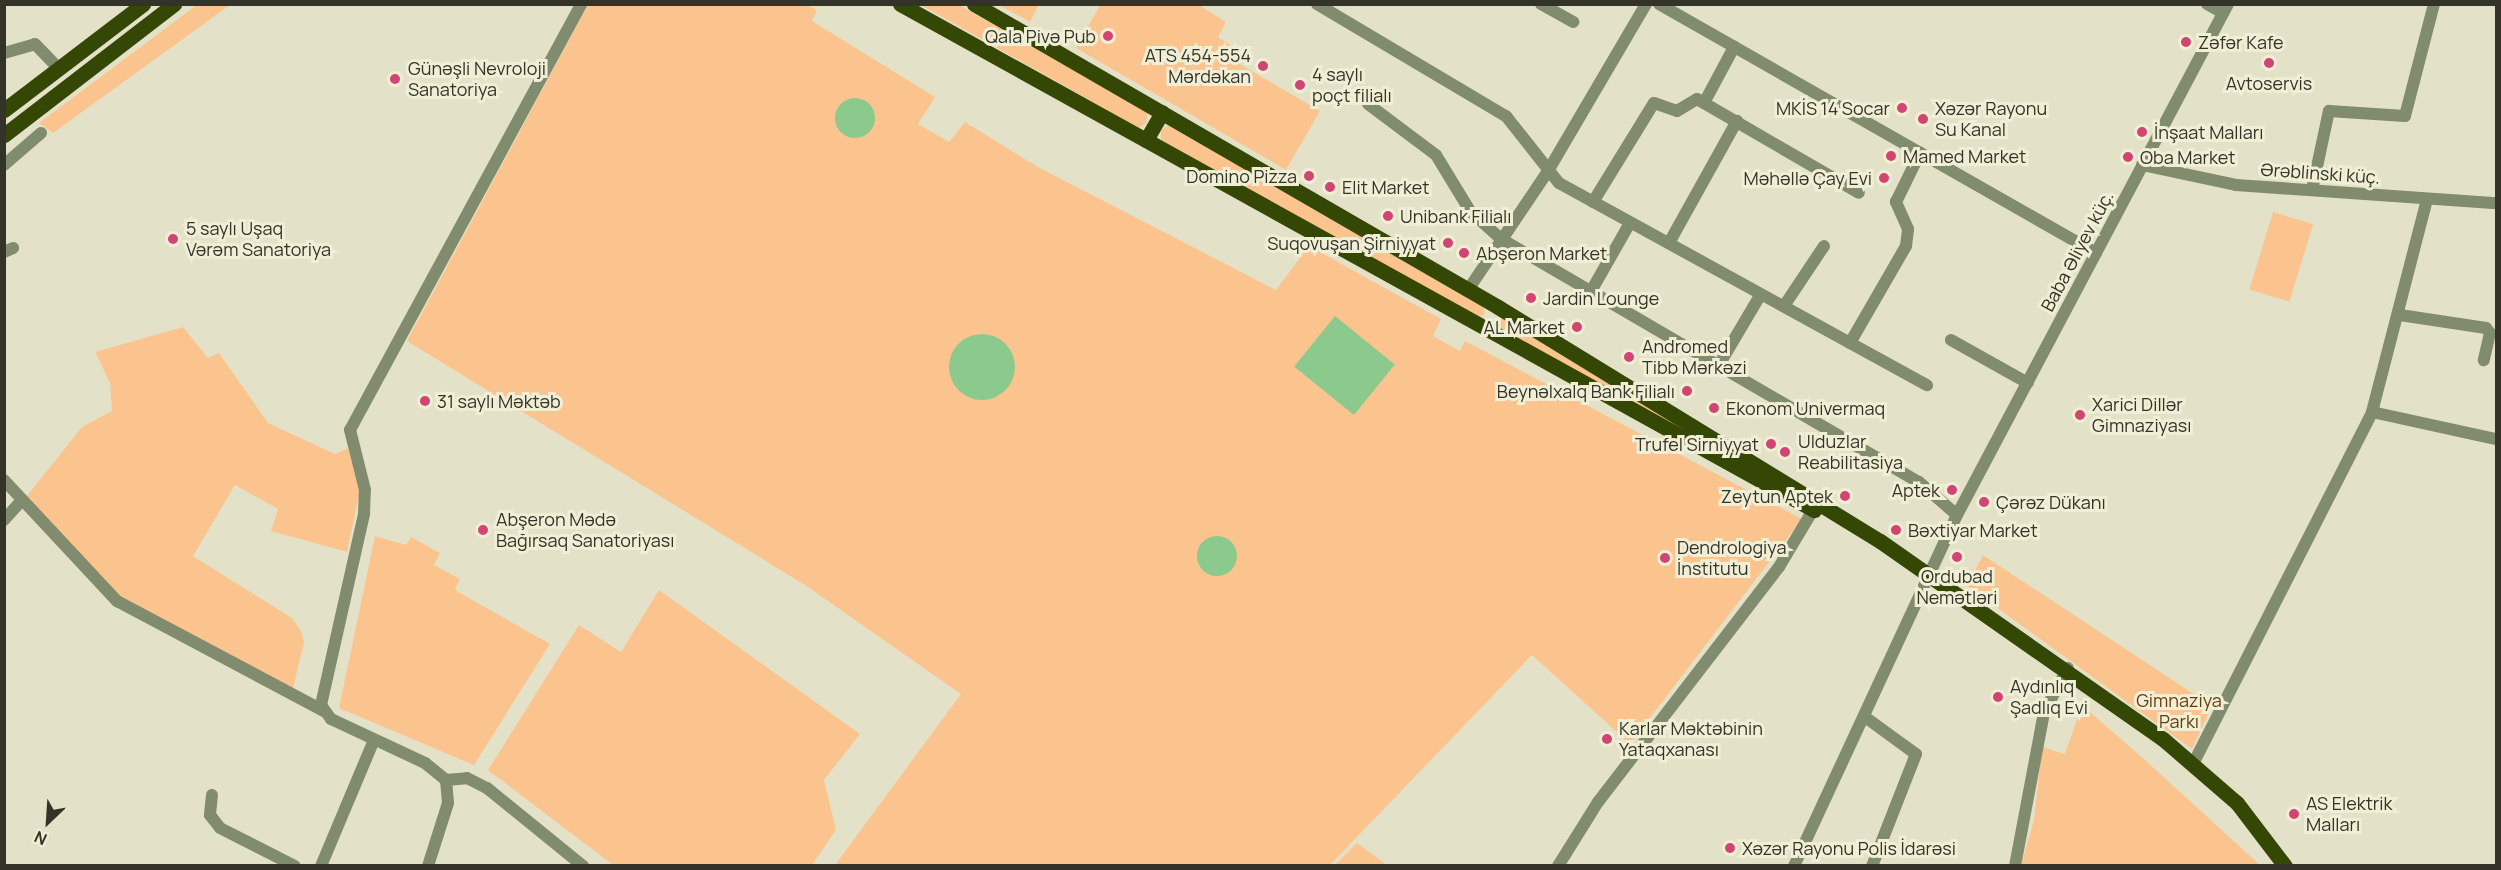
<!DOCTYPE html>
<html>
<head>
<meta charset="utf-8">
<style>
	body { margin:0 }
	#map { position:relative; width:2501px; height:870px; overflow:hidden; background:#e3e2c8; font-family:Manrope,sans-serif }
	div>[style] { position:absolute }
	.green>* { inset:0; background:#fbc48f; transform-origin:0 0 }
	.water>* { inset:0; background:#8cc98d; transform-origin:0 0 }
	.round { border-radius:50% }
	.minor>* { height:12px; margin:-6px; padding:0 6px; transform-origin:6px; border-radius:6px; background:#808c6d }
	.tertiary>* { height:12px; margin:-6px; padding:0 6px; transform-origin:6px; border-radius:6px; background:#808c6d }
	.primary>* { height:15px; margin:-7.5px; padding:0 7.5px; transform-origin:7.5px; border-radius:7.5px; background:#354704 }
	.dots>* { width:16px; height:16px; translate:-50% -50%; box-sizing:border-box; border:3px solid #f0efd5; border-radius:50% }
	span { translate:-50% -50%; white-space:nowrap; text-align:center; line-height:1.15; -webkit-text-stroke:6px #f0efd5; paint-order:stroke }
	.poi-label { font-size:18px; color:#343329 }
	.right { translate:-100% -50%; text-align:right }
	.left { translate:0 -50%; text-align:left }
	.street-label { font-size:18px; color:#343329 }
	.park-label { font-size:18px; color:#663d0f }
	.frame { position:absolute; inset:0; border:6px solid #343329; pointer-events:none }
	.north { position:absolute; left:18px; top:792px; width:60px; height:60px; -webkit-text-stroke:4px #f0efd5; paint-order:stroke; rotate:205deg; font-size:16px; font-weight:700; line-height:24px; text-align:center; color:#343329 }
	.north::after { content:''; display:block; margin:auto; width:21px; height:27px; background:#343329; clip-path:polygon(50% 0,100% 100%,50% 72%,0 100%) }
</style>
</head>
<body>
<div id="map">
	<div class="green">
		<i style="clip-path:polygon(198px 4px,230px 5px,53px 133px,39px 123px)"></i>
		<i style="clip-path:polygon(588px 5px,807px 5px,817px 10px,812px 21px,935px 97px,918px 124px,949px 142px,965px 122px,1038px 167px,1276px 290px,1309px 246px,1441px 319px,1433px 336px,1460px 351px,1465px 341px,1802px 519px,1630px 744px,1532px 655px,1330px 865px,835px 865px,961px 694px,805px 585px,407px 341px)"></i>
		<i style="clip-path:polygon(921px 5px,959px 5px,1148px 112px,1146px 123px,1139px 128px)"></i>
		<i style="clip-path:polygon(999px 5px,1039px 5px,1030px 22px)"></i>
		<i style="clip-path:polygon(1100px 5px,1199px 5px,1226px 22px,1218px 37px,1231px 46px,1226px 56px,1320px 111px,1286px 170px,1076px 48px)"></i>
		<i style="clip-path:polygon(1169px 125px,1483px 307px,1485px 314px,1478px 317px,1161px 140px,1161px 130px)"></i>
		<i style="left:2273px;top:212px;width:42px;height:81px;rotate:17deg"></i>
		<i style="clip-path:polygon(1499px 317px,1681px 424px,1680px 428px,1494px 326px)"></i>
		<i style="clip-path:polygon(183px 327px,208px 358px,219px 353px,268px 423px,335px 454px,348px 448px,360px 490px,347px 552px,271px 531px,278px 509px,235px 485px,193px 556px,292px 618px,301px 631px,304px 642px,292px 693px,119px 596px,27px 496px,82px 427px,112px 411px,110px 383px,95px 352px)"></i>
		<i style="clip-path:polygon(375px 536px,406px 545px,411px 537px,440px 553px,434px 565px,460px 579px,455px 590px,550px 644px,474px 765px,339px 708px)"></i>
		<i style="clip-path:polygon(1983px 555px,2212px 706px,2192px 749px,1967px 586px)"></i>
		<i style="clip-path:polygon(659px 590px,860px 734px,824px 780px,836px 830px,812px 865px,613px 865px,488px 770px,579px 625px,621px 652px)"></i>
		<i style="clip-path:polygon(2082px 705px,2145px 760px,2260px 865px,2021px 866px,2034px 820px,2042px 747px,2065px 754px)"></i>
		<i style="clip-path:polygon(1357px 843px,1387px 865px,1335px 865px)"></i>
	</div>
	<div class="water">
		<i class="round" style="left:835px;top:98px;width:40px;height:40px"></i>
		<i style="left:1335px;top:316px;width:77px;height:65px;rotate:39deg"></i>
		<i class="round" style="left:949px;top:334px;width:66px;height:66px"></i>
		<i class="round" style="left:1197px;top:536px;width:40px;height:40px"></i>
	</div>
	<div class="minor">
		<i style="left:1317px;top:4px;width:220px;rotate:30.7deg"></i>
		<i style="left:1506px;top:116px;width:85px;rotate:51.7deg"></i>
		<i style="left:1559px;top:183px;width:420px;rotate:28.8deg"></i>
		<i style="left:1541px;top:4px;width:37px;rotate:29deg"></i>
		<i style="left:1659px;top:4px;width:503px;rotate:29.67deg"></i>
		<i style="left:2207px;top:4px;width:18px;rotate:29deg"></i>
		<i style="left:4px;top:53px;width:32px;rotate:-16deg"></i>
		<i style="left:35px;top:44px;width:32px;rotate:46deg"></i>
		<i style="left:1704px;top:103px;width:64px;rotate:-61.8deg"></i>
		<i style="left:1368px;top:104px;width:85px;rotate:36.9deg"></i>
		<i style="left:1436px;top:155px;width:66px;rotate:58.7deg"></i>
		<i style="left:1470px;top:211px;width:42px;rotate:42.1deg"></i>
		<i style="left:1501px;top:239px;width:484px;rotate:30.2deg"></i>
		<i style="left:1919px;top:482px;width:50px;rotate:41deg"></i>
		<i style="left:4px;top:165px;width:49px;rotate:-40.9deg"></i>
		<i style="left:2142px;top:165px;width:96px;rotate:12deg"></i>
		<i style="left:2236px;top:185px;width:261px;rotate:4deg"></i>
		<i style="left:2312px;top:190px;width:81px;rotate:-77.9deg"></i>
		<i style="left:2329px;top:111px;width:76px;rotate:3.8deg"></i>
		<i style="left:2405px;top:116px;width:116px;rotate:-75.5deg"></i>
		<i style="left:1593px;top:202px;width:116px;rotate:-58.4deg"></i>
		<i style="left:1654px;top:103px;width:24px;rotate:19deg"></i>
		<i style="left:1677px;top:111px;width:23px;rotate:-31deg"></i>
		<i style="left:1697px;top:99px;width:187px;rotate:30.1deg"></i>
		<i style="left:1669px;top:243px;width:140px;rotate:-60.9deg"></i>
		<i style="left:4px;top:252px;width:10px;rotate:-24deg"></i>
		<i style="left:1468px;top:290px;width:143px;rotate:-56.1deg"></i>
		<i style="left:1548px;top:171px;width:194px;rotate:-59.6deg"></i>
		<i style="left:1590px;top:293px;width:81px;rotate:-60.3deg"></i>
		<i style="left:1784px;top:306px;width:72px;rotate:-56.3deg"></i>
		<i style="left:2400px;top:315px;width:87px;rotate:8.6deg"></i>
		<i style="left:2486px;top:328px;width:6px;rotate:51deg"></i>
		<i style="left:2490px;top:333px;width:28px;rotate:103deg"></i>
		<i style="left:1951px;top:340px;width:88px;rotate:29.2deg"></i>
		<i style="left:1850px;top:343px;width:112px;rotate:-60deg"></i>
		<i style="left:1906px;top:246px;width:17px;rotate:-83deg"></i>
		<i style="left:1908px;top:229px;width:30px;rotate:-114deg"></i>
		<i style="left:1896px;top:202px;width:55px;rotate:-63.9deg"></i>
		<i style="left:1719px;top:365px;width:82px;rotate:-59.4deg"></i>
		<i style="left:2372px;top:412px;width:127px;rotate:12.3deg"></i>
		<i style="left:4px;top:480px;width:166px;rotate:47deg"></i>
		<i style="left:117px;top:601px;width:234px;rotate:28deg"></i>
		<i style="left:4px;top:520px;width:27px;rotate:-48deg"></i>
		<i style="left:1865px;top:717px;width:63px;rotate:36deg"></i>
		<i style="left:1916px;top:754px;width:120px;rotate:111.4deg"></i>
		<i style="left:2193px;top:764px;width:395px;rotate:-63deg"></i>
		<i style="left:2372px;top:412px;width:220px;rotate:-75.5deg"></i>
		<i style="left:446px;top:780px;width:21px;rotate:-5deg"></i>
		<i style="left:467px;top:778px;width:22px;rotate:27deg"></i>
		<i style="left:487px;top:788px;width:124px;rotate:39.1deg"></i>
		<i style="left:212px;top:795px;width:20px;rotate:96deg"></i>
		<i style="left:210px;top:815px;width:16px;rotate:52deg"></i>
		<i style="left:220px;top:828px;width:84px;rotate:26.9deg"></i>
		<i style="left:321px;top:866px;width:137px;rotate:-67.2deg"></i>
		<i style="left:428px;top:866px;width:66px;rotate:-72.4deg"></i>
		<i style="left:448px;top:803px;width:23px;rotate:-95deg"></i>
		<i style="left:446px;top:780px;width:27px;rotate:-141deg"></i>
		<i style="left:425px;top:763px;width:104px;rotate:-154.9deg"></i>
		<i style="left:331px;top:719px;width:17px;rotate:-126deg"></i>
		<i style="left:321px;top:705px;width:196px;rotate:-77.3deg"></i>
		<i style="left:364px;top:514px;width:24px;rotate:-88deg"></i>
		<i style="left:365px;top:490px;width:62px;rotate:-104deg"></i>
		<i style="left:350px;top:430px;width:485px;rotate:-61.5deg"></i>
		<i style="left:1558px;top:866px;width:75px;rotate:-58deg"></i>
		<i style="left:1598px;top:802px;width:297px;rotate:-52.4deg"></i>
		<i style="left:1779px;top:567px;width:66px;rotate:-59.2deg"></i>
		<i style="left:2015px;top:866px;width:157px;rotate:-79.3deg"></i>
		<i style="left:2044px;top:712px;width:50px;rotate:-61.4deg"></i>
	</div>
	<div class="tertiary">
		<i style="left:1794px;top:866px;width:387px;rotate:-65.1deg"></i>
		<i style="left:1957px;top:515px;width:578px;rotate:-62.06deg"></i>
	</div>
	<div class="primary">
		<i style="left:900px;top:4px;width:1045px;rotate:28.97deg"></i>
		<i style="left:974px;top:4px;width:605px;rotate:30.04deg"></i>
		<i style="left:1498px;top:307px;width:448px;rotate:31.5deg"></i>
		<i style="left:1880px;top:541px;width:345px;rotate:35deg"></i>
		<i style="left:2163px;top:739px;width:98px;rotate:40.9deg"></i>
		<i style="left:2237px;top:803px;width:79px;rotate:52.7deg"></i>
		<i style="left:4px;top:110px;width:175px;rotate:-37.3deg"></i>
		<i style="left:4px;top:135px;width:215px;rotate:-37.6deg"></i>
		<i style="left:1146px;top:140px;width:32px;rotate:-60deg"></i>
	</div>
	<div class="dots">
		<i style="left:1108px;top:36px;background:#d24573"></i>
		<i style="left:2186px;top:42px;background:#d24573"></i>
		<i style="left:2269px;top:63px;background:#d24573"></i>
		<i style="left:1263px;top:66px;background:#d24573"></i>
		<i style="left:395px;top:79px;background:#d24573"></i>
		<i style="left:1300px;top:85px;background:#d24573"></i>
		<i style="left:1902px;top:108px;background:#d24573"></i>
		<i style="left:1923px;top:119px;background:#d24573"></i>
		<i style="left:2142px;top:132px;background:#d24573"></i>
		<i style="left:1891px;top:156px;background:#d24573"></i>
		<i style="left:2128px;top:157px;background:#d24573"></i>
		<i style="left:1309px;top:176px;background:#d24573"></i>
		<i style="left:1884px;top:178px;background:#d24573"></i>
		<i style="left:1330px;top:187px;background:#d24573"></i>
		<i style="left:1388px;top:216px;background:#d24573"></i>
		<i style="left:173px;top:239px;background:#d24573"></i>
		<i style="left:1448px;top:243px;background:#d24573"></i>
		<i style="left:1464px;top:253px;background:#d24573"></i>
		<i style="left:1531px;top:298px;background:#d24573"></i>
		<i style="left:1577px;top:327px;background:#d24573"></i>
		<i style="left:1629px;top:357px;background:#d24573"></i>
		<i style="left:1687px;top:391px;background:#d24573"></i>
		<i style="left:425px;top:401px;background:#d24573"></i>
		<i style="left:1714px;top:408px;background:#d24573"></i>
		<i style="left:2080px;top:415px;background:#d24573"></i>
		<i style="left:1771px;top:444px;background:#d24573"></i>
		<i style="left:1785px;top:452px;background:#d24573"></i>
		<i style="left:1952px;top:490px;background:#d24573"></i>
		<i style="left:1845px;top:496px;background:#d24573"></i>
		<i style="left:1984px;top:502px;background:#d24573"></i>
		<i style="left:483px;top:530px;background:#d24573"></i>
		<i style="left:1896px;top:530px;background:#d24573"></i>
		<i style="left:1957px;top:557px;background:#d24573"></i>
		<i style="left:1665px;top:558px;background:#d24573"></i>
		<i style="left:1998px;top:697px;background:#d24573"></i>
		<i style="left:1607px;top:739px;background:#d24573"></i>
		<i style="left:2294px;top:814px;background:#d24573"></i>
		<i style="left:1730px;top:848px;background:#d24573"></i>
	</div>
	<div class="poi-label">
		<span class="right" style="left:1096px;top:36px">Qala Pivə Pub</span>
		<span class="left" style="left:2198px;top:42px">Zəfər Kafe</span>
		<span class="right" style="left:1251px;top:66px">ATS 454-554<br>Mərdəkan</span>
		<span class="left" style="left:408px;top:79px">Günəşli Nevroloji<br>Sanatoriya</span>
		<span class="left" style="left:1312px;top:85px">4 saylı<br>poçt filialı</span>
		<span style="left:2269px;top:83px">Avtoservis</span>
		<span class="right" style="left:1890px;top:108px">MKİS 14 Socar</span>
		<span class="left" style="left:1935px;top:119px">Xəzər Rayonu<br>Su Kanal</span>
		<span class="left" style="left:2154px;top:132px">İnşaat Malları</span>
		<span class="left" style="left:1903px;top:156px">Mamed Market</span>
		<span class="left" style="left:2140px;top:157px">Oba Market</span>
		<span class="right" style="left:1297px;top:176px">Domino Pizza</span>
		<span class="right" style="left:1872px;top:178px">Məhəllə Çay Evi</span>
		<span class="left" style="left:1342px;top:187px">Elit Market</span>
		<span class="left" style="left:1400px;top:216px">Unibank Filialı</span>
		<span class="left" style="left:186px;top:239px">5 saylı Uşaq<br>Vərəm Sanatoriya</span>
		<span class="right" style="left:1436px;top:243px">Suqovuşan Şirniyyat</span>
		<span class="left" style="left:1476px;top:253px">Abşeron Market</span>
		<span class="left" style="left:1543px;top:298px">Jardin Lounge</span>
		<span class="right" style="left:1565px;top:327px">AL Market</span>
		<span class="left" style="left:1642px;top:357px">Andromed<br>Tibb Mərkəzi</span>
		<span class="right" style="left:1675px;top:391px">Beynəlxalq Bank Filialı</span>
		<span class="left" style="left:437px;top:401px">31 saylı Məktəb</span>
		<span class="left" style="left:2092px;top:415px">Xarici Dillər<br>Gimnaziyası</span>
		<span class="left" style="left:1726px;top:408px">Ekonom Univermaq</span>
		<span class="left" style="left:1798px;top:452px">Ulduzlar<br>Reabilitasiya</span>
		<span class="right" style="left:1759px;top:444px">Trufel Sirniyyat</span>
		<span class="right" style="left:1940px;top:490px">Aptek</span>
		<span class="right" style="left:1833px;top:496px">Zeytun Aptek</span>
		<span class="left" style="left:1996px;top:502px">Çərəz Dükanı</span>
		<span class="left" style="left:496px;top:530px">Abşeron Mədə<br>Bağırsaq Sanatoriyası</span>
		<span class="left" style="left:1908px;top:530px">Bəxtiyar Market</span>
		<span class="left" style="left:1677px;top:558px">Dendrologiya<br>İnstitutu</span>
		<span style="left:1957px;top:587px">Ordubad<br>Nemətləri</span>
		<span class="left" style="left:2010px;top:697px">Aydınlıq<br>Şadlıq Evi</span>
		<span class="left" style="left:1619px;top:739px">Karlar Məktəbinin<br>Yataqxanası</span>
		<span class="left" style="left:2306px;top:814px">AS Elektrik<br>Malları</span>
		<span class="left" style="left:1742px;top:848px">Xəzər Rayonu Polis İdarəsi</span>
	</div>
	<div class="street-label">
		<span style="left:2320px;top:173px;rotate:4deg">Ərəblinski küç.</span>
		<span style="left:2077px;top:251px;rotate:-62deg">Baba Əliyev küç.</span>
	</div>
	<div class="park-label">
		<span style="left:2179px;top:711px">Gimnaziya<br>Parkı</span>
	</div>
	<div class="frame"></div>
	<div class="north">N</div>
</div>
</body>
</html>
